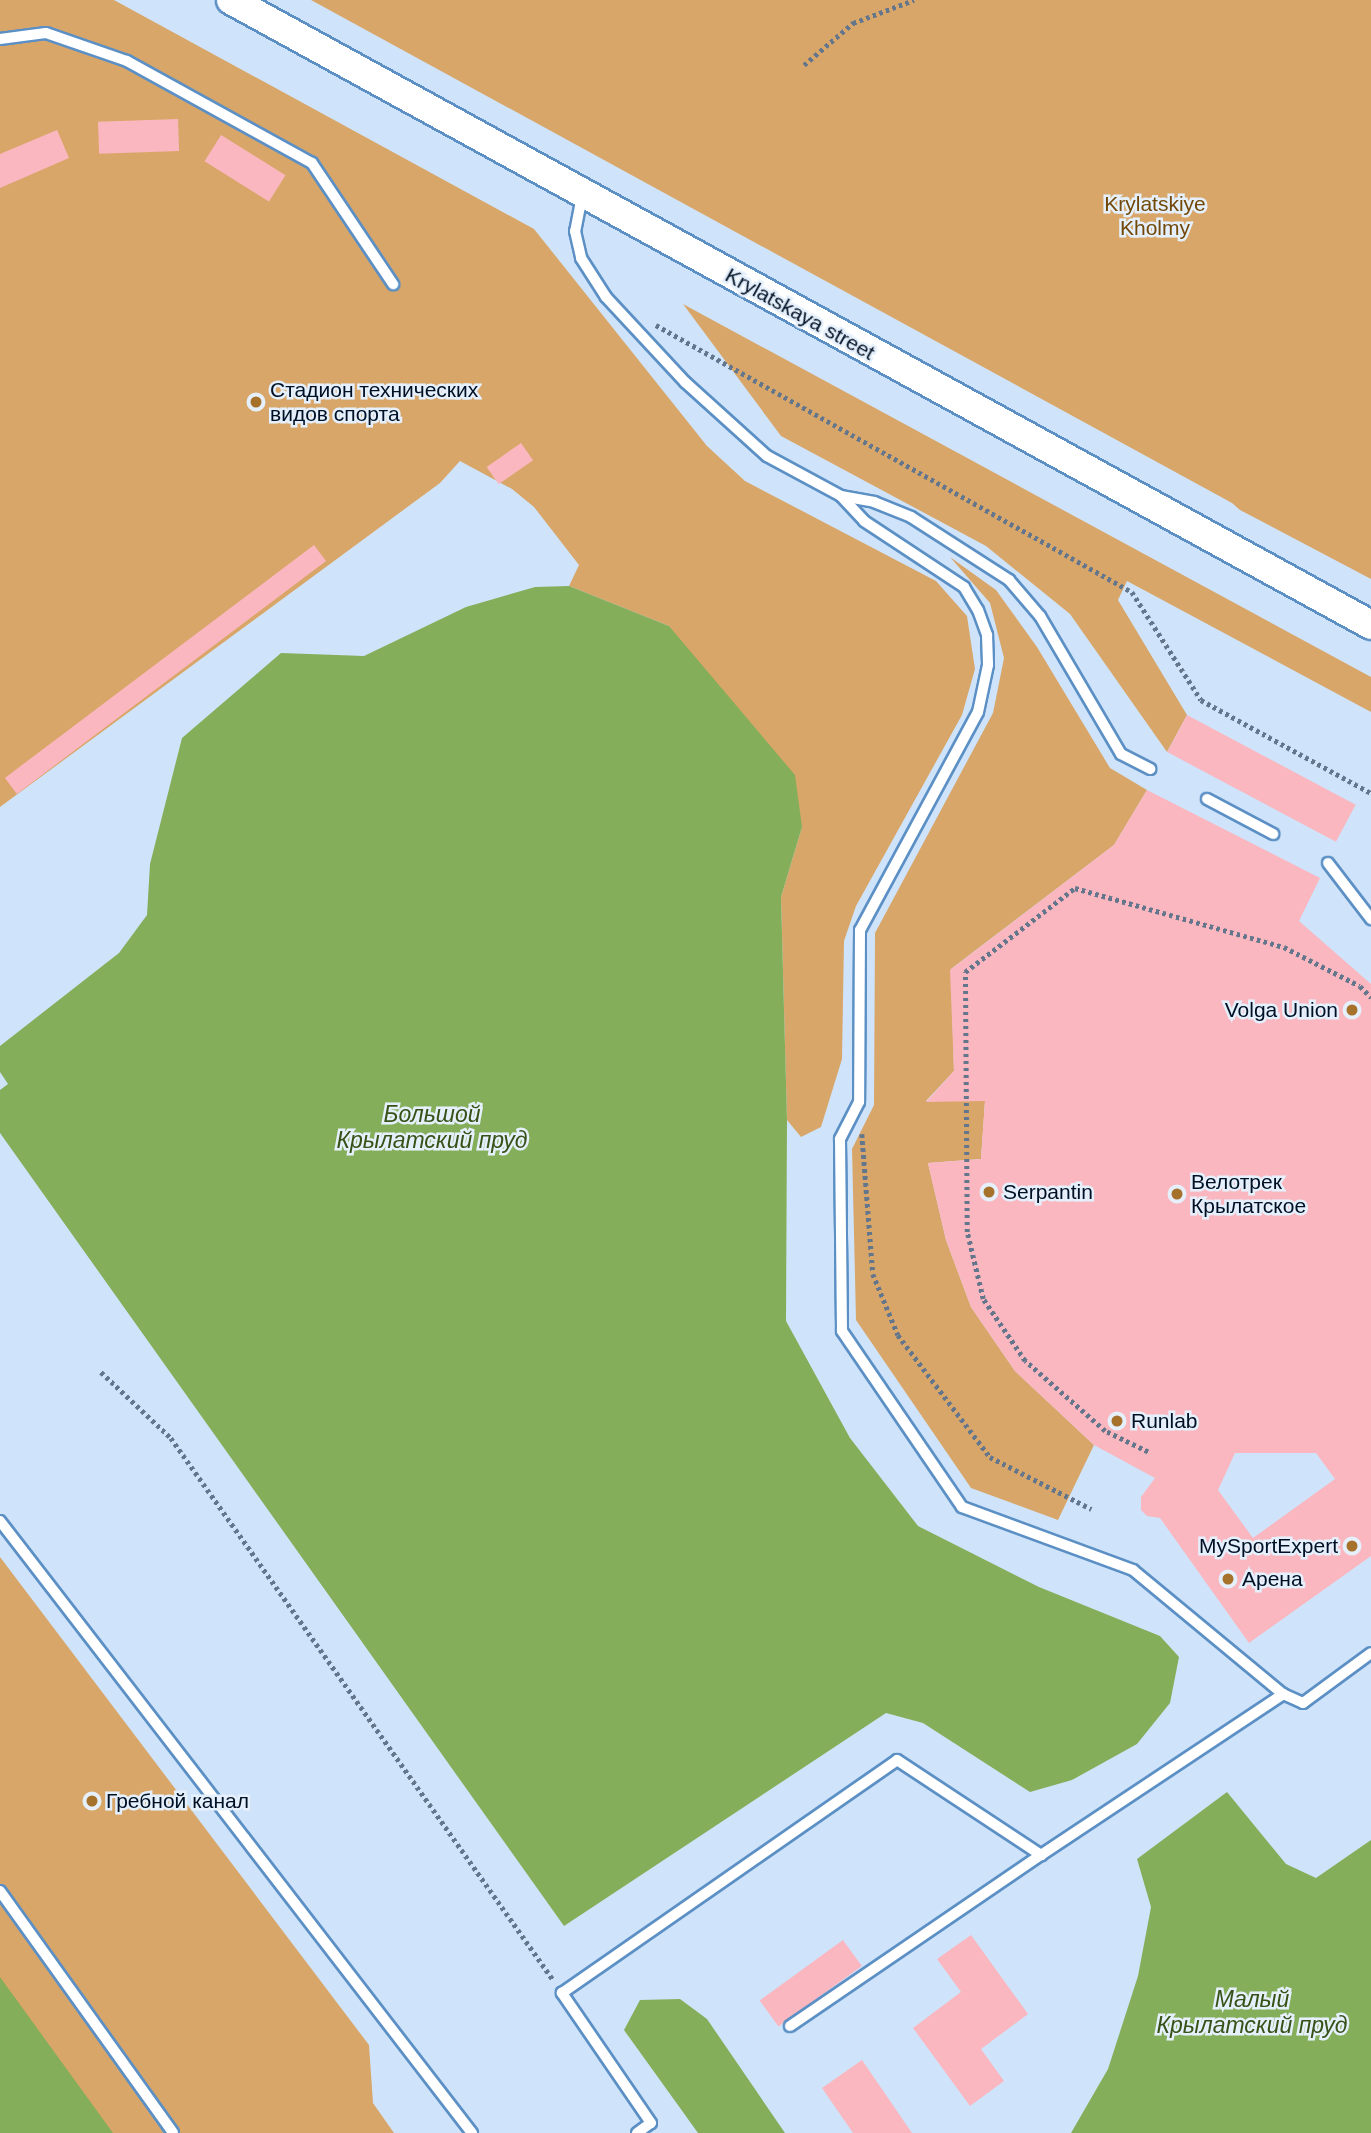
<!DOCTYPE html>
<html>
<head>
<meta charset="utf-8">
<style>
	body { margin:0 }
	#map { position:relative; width:1371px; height:2133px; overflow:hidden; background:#cfe4fb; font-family:Helvetica,sans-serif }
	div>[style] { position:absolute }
	.green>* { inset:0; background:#d9a669 }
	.water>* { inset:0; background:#84ae59 }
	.building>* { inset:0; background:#fab7bf; transform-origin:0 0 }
	.path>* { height:4.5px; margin-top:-2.25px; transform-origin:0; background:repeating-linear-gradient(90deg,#64768c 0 3.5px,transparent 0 7px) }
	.roads { filter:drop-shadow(2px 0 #5c90c5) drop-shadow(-2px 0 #5c90c5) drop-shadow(0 2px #5c90c5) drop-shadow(0 -2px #5c90c5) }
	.service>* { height:10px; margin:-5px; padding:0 5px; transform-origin:5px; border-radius:5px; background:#fff }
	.secondary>* { height:28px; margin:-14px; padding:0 14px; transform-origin:14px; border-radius:14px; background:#fff }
	.dots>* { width:19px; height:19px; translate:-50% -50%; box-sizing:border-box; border:4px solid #e5f0fc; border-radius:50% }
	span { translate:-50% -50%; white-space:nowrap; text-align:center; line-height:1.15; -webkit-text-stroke:5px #e5f0fc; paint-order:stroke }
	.park-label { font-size:21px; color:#724808 }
	.street-label { font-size:21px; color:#001024 }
	.poi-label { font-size:21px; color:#001024 }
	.left { translate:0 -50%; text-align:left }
	.right { translate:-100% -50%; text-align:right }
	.water-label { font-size:23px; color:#375216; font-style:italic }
</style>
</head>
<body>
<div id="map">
	<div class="green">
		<i style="clip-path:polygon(0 0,114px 0,534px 229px,707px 446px,745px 481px,936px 581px,967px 616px,975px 669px,962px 715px,856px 906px,844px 941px,842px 1059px,821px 1127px,801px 1137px,787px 1120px,781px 897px,802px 827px,669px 626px,569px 586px,579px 565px,534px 507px,512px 489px,460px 461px,440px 483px,0 807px)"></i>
		<i style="clip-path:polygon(311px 0,1371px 0,1371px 579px,1240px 510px,1232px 503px)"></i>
		<i style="clip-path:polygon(683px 304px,1371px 677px,1371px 712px,1127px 581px,1118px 600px,1187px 715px,1167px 752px,1070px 614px,986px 546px,781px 436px)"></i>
		<i style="clip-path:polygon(950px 557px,996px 590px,1037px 647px,1110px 768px,1147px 790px,1114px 845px,951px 969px,954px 1071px,926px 1101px,985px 1101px,981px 1159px,928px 1163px,946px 1240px,971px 1307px,1015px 1371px,1094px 1445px,1058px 1520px,971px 1488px,856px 1320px,852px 1149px,874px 1105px,875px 933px,993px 713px,1004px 658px,990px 603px)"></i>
		<i style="clip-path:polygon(0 1557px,369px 2045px,373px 2103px,394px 2133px,0 2133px)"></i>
	</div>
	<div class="water">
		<i style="clip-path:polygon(569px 586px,669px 626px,795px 775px,802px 827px,781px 897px,787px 1120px,786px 1321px,850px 1438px,918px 1526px,1039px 1587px,1160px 1636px,1179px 1657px,1170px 1703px,1137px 1744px,1072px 1780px,1030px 1792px,923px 1723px,886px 1713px,564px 1926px,0 1133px,0 1090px,8px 1084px,0 1072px,0 1046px,119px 953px,147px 915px,150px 864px,182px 738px,281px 653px,364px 656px,466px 607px,535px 587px)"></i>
		<i style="clip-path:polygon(1227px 1792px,1286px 1864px,1316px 1878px,1371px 1840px,1371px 2133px,1071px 2133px,1108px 2069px,1138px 1976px,1151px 1907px,1137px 1859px)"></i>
		<i style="clip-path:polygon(0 1977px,113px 2133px,0 2133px)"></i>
		<i style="clip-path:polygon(680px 1999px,707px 2019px,785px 2133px,698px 2133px,624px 2030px,640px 2000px)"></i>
	</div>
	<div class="building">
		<i style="left:178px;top:119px;width:32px;height:80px;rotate:88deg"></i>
		<i style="clip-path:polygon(57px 130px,69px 158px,0 188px,0 154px)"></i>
		<i style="left:221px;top:135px;width:76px;height:31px;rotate:32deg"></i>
		<i style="left:521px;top:443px;width:21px;height:42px;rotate:55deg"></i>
		<i style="left:314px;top:545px;width:20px;height:387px;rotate:53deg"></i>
		<i style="left:1187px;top:715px;width:191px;height:42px;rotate:28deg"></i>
		<i style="clip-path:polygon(evenodd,1147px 790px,1320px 878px,1299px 921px,1371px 984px,1371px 1556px,1249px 1643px,1160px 1518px,1147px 1516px,1141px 1510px,1141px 1497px,1155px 1478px,1094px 1445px,1015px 1371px,971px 1307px,946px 1240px,928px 1163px,981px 1159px,985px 1101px,926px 1102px,954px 1071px,950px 970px,1114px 845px,1147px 790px,1235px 1453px,1316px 1453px,1335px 1479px,1253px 1538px,1218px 1490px,1235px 1453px)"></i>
		<i style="clip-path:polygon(971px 1935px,1028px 2014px,981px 2049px,1004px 2081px,970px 2106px,913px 2028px,961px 1992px,937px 1959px)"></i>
		<i style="left:843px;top:1940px;width:32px;height:103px;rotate:54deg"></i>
		<i style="clip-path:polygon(862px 2060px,912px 2133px,853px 2133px,822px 2088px)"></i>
	</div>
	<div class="path">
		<i style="left:804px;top:65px;width:65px;rotate:-40.6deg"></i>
		<i style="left:853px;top:23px;width:65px;rotate:-20.7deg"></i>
		<i style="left:656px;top:325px;width:546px;rotate:29.29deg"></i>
		<i style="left:1132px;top:592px;width:128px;rotate:57.4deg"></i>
		<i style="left:1201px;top:700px;width:194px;rotate:28.7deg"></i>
		<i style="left:862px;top:1134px;width:140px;rotate:85.5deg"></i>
		<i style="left:873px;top:1274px;width:66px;rotate:67.7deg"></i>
		<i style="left:898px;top:1335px;width:153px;rotate:53deg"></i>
		<i style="left:990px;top:1457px;width:114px;rotate:27.2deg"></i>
		<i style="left:101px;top:1372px;width:96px;rotate:43.3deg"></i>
		<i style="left:171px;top:1438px;width:664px;rotate:54.8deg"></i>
		<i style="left:1148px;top:1452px;width:48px;rotate:-154deg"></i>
		<i style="left:1105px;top:1431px;width:106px;rotate:-138.8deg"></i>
		<i style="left:1025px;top:1361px;width:75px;rotate:-124.1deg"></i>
		<i style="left:983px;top:1299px;width:69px;rotate:-103.4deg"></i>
		<i style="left:967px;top:1232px;width:260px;rotate:-90.4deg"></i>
		<i style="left:965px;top:972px;width:138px;rotate:-37.4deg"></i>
		<i style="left:1075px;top:888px;width:217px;rotate:15.8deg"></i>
		<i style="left:1284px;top:947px;width:85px;rotate:27.2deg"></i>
		<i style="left:1360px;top:986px;width:16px;rotate:45deg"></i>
	</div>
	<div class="roads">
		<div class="service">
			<i style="left:0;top:39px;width:46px;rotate:-7.4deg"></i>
			<i style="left:46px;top:33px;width:86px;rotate:19.1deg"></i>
			<i style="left:127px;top:61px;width:211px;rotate:28.9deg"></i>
			<i style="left:312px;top:163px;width:146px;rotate:56.2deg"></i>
			<i style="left:582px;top:196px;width:36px;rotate:101deg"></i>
			<i style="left:575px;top:231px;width:28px;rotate:77deg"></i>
			<i style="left:581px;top:258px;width:46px;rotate:57.3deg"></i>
			<i style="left:606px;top:297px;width:116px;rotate:47.1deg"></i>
			<i style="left:685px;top:382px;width:110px;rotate:42.1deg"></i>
			<i style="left:767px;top:456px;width:84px;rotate:28.4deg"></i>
			<i style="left:841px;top:496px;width:34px;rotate:47deg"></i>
			<i style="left:864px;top:521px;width:120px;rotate:33.4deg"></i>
			<i style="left:964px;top:587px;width:27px;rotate:59deg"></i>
			<i style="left:978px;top:610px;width:27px;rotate:70deg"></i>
			<i style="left:987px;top:635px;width:30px;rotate:88deg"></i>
			<i style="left:988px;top:665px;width:48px;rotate:102deg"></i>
			<i style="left:978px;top:712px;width:248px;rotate:118.4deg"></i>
			<i style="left:860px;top:930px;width:172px;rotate:90.3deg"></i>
			<i style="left:859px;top:1102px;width:42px;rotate:117.2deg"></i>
			<i style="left:840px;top:1139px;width:192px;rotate:89.4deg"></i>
			<i style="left:842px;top:1331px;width:213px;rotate:55.7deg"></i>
			<i style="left:962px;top:1507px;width:182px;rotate:20.2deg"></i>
			<i style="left:1133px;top:1570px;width:195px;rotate:39.6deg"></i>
			<i style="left:1283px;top:1694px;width:22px;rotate:24deg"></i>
			<i style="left:1303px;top:1703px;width:84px;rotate:-36.3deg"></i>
			<i style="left:841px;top:496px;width:34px;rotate:10deg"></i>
			<i style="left:874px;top:502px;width:40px;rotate:22deg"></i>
			<i style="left:911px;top:517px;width:117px;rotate:32.7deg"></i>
			<i style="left:1009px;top:580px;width:48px;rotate:49.3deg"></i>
			<i style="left:1040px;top:616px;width:160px;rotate:59.6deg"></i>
			<i style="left:1121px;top:754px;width:33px;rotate:27deg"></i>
			<i style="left:1207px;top:799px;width:75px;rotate:27.9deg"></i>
			<i style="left:1328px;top:863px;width:71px;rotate:52.5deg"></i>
			<i style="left:0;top:1521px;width:773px;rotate:52.36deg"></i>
			<i style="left:0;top:1891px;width:297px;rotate:54.4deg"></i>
			<i style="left:790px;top:2026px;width:304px;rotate:-34.3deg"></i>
			<i style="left:637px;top:2133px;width:17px;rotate:-36deg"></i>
			<i style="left:651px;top:2123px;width:158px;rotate:-124.4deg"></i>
			<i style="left:562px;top:1993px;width:408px;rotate:-34.8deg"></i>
			<i style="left:897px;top:1760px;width:173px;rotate:33.4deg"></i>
			<i style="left:1041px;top:1855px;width:291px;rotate:-33.6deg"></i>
		</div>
		<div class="secondary">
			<i style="left:231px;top:0;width:1300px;rotate:28.73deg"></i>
		</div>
	</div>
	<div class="dots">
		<i style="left:256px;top:402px;background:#a6712a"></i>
		<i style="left:1352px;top:1010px;background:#a6712a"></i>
		<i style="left:989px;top:1192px;background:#a6712a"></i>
		<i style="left:1177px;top:1194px;background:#a6712a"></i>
		<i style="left:1117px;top:1421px;background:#a6712a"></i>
		<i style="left:1352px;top:1546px;background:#a6712a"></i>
		<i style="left:1228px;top:1579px;background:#a6712a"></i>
		<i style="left:92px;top:1801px;background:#a6712a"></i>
	</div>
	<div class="park-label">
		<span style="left:1155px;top:216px">Krylatskiye<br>Kholmy</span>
	</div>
	<div class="street-label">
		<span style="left:800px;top:314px;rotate:29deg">Krylatskaya street</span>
	</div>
	<div class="poi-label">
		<span class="left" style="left:270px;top:402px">Стадион технических<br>видов спорта</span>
		<span class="right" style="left:1338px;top:1010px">Volga Union</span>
		<span class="left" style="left:1191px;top:1194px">Велотрек<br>Крылатское</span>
		<span class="left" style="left:1003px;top:1192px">Serpantin</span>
		<span class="left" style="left:1131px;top:1421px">Runlab</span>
		<span class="right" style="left:1338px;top:1546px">MySportExpert</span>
		<span class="left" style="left:1242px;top:1579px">Арена</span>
		<span class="left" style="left:106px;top:1801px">Гребной канал</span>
	</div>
	<div class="water-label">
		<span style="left:432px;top:1127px">Большой<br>Крылатский пруд</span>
		<span style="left:1252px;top:2012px">Малый<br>Крылатский пруд</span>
	</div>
</div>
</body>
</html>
